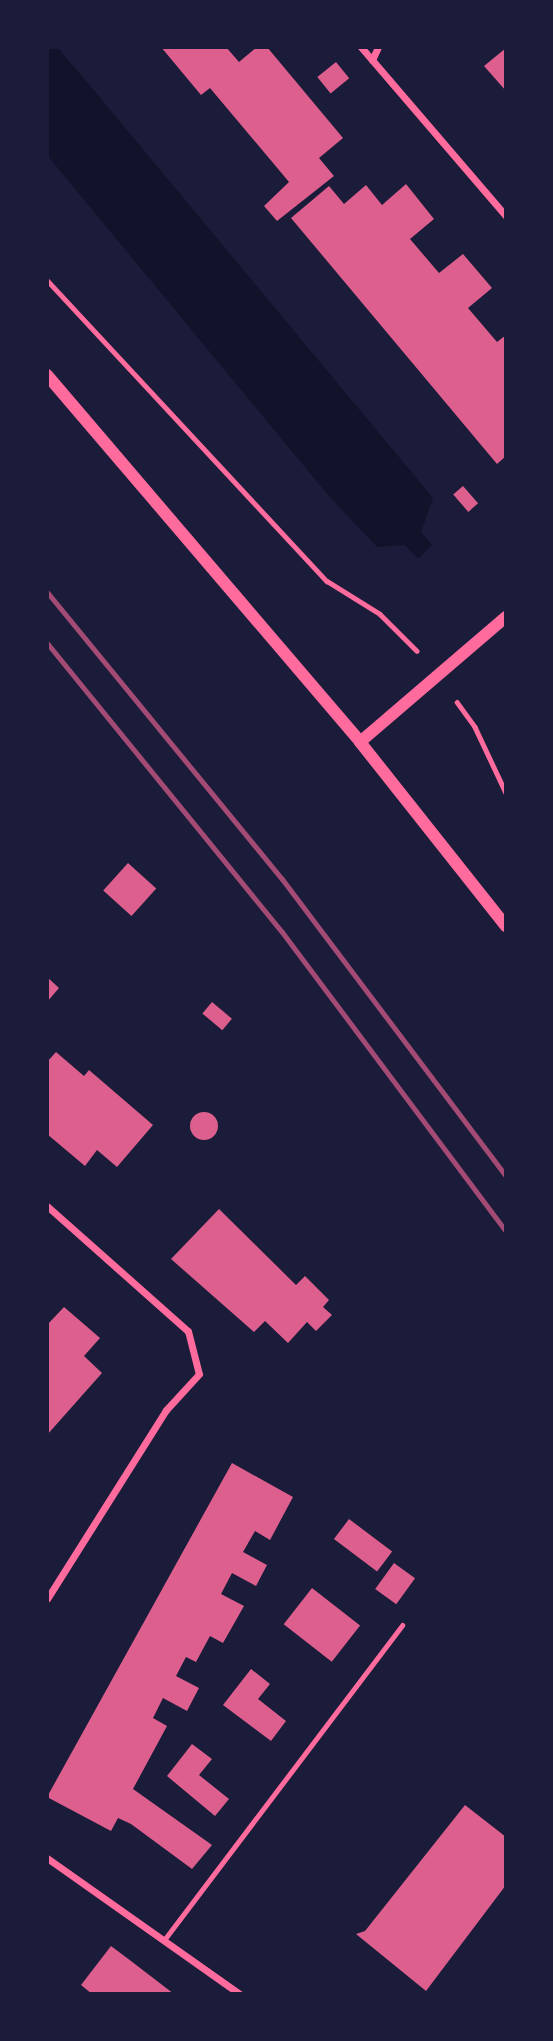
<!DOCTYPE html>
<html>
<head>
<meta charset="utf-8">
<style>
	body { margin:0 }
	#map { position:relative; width:553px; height:2041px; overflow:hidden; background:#1b1b3a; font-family:Lato,sans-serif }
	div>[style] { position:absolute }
	.water>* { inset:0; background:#12122b }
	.building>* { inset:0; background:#dd5f8e; transform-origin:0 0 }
	.round { border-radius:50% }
	.path>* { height:4.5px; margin:-2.25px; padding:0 2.25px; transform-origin:2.25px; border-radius:2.25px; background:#ff6b9d }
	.service>* { height:5px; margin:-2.5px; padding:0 2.5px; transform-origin:2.5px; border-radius:2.5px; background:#ff6b9d }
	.minor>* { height:7px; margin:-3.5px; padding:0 3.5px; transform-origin:3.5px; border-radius:3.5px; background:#ff6b9d }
	.tertiary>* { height:12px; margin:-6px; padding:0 6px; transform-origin:6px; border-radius:6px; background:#ff6b9d }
	.rail>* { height:5px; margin:-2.5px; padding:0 2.5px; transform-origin:2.5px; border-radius:2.5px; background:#a44b75 }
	span { translate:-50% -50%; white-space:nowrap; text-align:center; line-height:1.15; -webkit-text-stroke:7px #1b1b3a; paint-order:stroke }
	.frame { position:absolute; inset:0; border:49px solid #1b1b3a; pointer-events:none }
</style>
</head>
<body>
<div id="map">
	<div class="water">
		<i style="clip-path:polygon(47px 47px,57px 47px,87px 82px,433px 498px,421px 532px,432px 545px,418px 559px,405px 545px,377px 547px,328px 495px,47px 155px)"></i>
	</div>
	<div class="building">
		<i style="clip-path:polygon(161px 47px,226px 47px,239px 62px,257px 47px,267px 47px,343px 138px,319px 158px,334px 176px,277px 221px,264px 206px,289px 182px,210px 88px,201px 95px)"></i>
		<i style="clip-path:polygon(506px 48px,506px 91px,484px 66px)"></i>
		<i style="left:336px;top:62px;width:21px;height:24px;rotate:51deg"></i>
		<i style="clip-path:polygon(406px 184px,434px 219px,410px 239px,439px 273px,463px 254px,492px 288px,468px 308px,497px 342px,506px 335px,506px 456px,497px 464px,291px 218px,329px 186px,344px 204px,366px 185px,382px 205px)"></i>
		<i style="left:463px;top:486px;width:23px;height:13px;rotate:49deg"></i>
		<i style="left:128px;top:863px;width:38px;height:37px;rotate:42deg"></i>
		<i style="clip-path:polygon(47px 977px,59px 988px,47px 1002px)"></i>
		<i style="left:212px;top:1002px;width:26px;height:15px;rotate:40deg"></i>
		<i style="clip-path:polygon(56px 1052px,84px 1076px,89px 1070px,153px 1125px,117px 1167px,97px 1150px,85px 1166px,47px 1134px,47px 1062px)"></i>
		<i class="round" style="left:190px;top:1112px;width:28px;height:28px"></i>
		<i style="clip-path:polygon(219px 1209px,296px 1285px,305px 1276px,329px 1300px,323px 1307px,332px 1315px,316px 1331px,307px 1322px,288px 1343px,265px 1321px,254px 1332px,171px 1259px)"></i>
		<i style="clip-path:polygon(64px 1307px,100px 1338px,84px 1356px,102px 1373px,47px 1435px,47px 1325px)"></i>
		<i style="clip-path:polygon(232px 1463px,293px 1497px,270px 1540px,255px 1531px,243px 1552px,267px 1565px,256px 1586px,232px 1573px,221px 1594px,244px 1606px,223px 1643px,210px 1636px,196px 1662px,186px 1657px,176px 1676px,199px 1688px,187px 1711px,163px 1698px,153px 1718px,167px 1726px,133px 1789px,212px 1845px,192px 1869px,131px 1824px,118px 1818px,111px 1831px,47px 1797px)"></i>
		<i style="left:349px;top:1519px;width:54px;height:25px;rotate:37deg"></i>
		<i style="left:394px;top:1563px;width:26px;height:32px;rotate:36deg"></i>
		<i style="left:312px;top:1588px;width:61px;height:46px;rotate:38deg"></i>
		<i style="clip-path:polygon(251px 1669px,270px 1684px,258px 1699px,286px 1721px,271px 1741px,223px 1705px)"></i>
		<i style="clip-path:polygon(192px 1744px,212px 1759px,199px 1775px,229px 1799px,215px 1816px,167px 1776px)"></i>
		<i style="clip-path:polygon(465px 1805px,506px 1837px,506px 1885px,426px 1991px,356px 1934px,365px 1931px)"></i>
		<i style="clip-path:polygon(111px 1946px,131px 1961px,174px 1994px,92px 1994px,81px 1985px)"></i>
	</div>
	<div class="path">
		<i style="left:47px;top:280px;width:411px;rotate:47.1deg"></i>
		<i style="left:327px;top:581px;width:62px;rotate:31.9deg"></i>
		<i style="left:380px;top:614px;width:52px;rotate:45deg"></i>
		<i style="left:457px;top:702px;width:31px;rotate:54deg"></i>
		<i style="left:475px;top:727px;width:73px;rotate:64.8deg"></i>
	</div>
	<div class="service">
		<i style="left:164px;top:1940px;width:395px;rotate:-52.9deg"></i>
	</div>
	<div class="minor">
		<i style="left:361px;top:47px;width:223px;rotate:49.4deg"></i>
		<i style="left:372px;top:60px;width:14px;rotate:-65deg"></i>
		<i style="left:47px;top:1206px;width:188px;rotate:41.6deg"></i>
		<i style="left:188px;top:1331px;width:44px;rotate:75.7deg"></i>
		<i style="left:199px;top:1374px;width:49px;rotate:132.5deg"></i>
		<i style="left:166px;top:1410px;width:223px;rotate:122.2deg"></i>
		<i style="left:47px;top:1858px;width:236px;rotate:35.2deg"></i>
	</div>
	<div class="tertiary">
		<i style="left:47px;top:375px;width:482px;rotate:49.5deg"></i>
		<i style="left:360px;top:742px;width:235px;rotate:51.6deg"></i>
		<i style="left:360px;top:742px;width:192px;rotate:-40.6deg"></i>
	</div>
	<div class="rail">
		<i style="left:47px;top:592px;width:371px;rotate:50.7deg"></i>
		<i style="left:282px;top:879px;width:372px;rotate:53deg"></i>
		<i style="left:47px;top:643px;width:372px;rotate:50.9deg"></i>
		<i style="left:282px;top:932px;width:374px;rotate:53.2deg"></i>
	</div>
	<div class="frame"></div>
</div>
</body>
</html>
